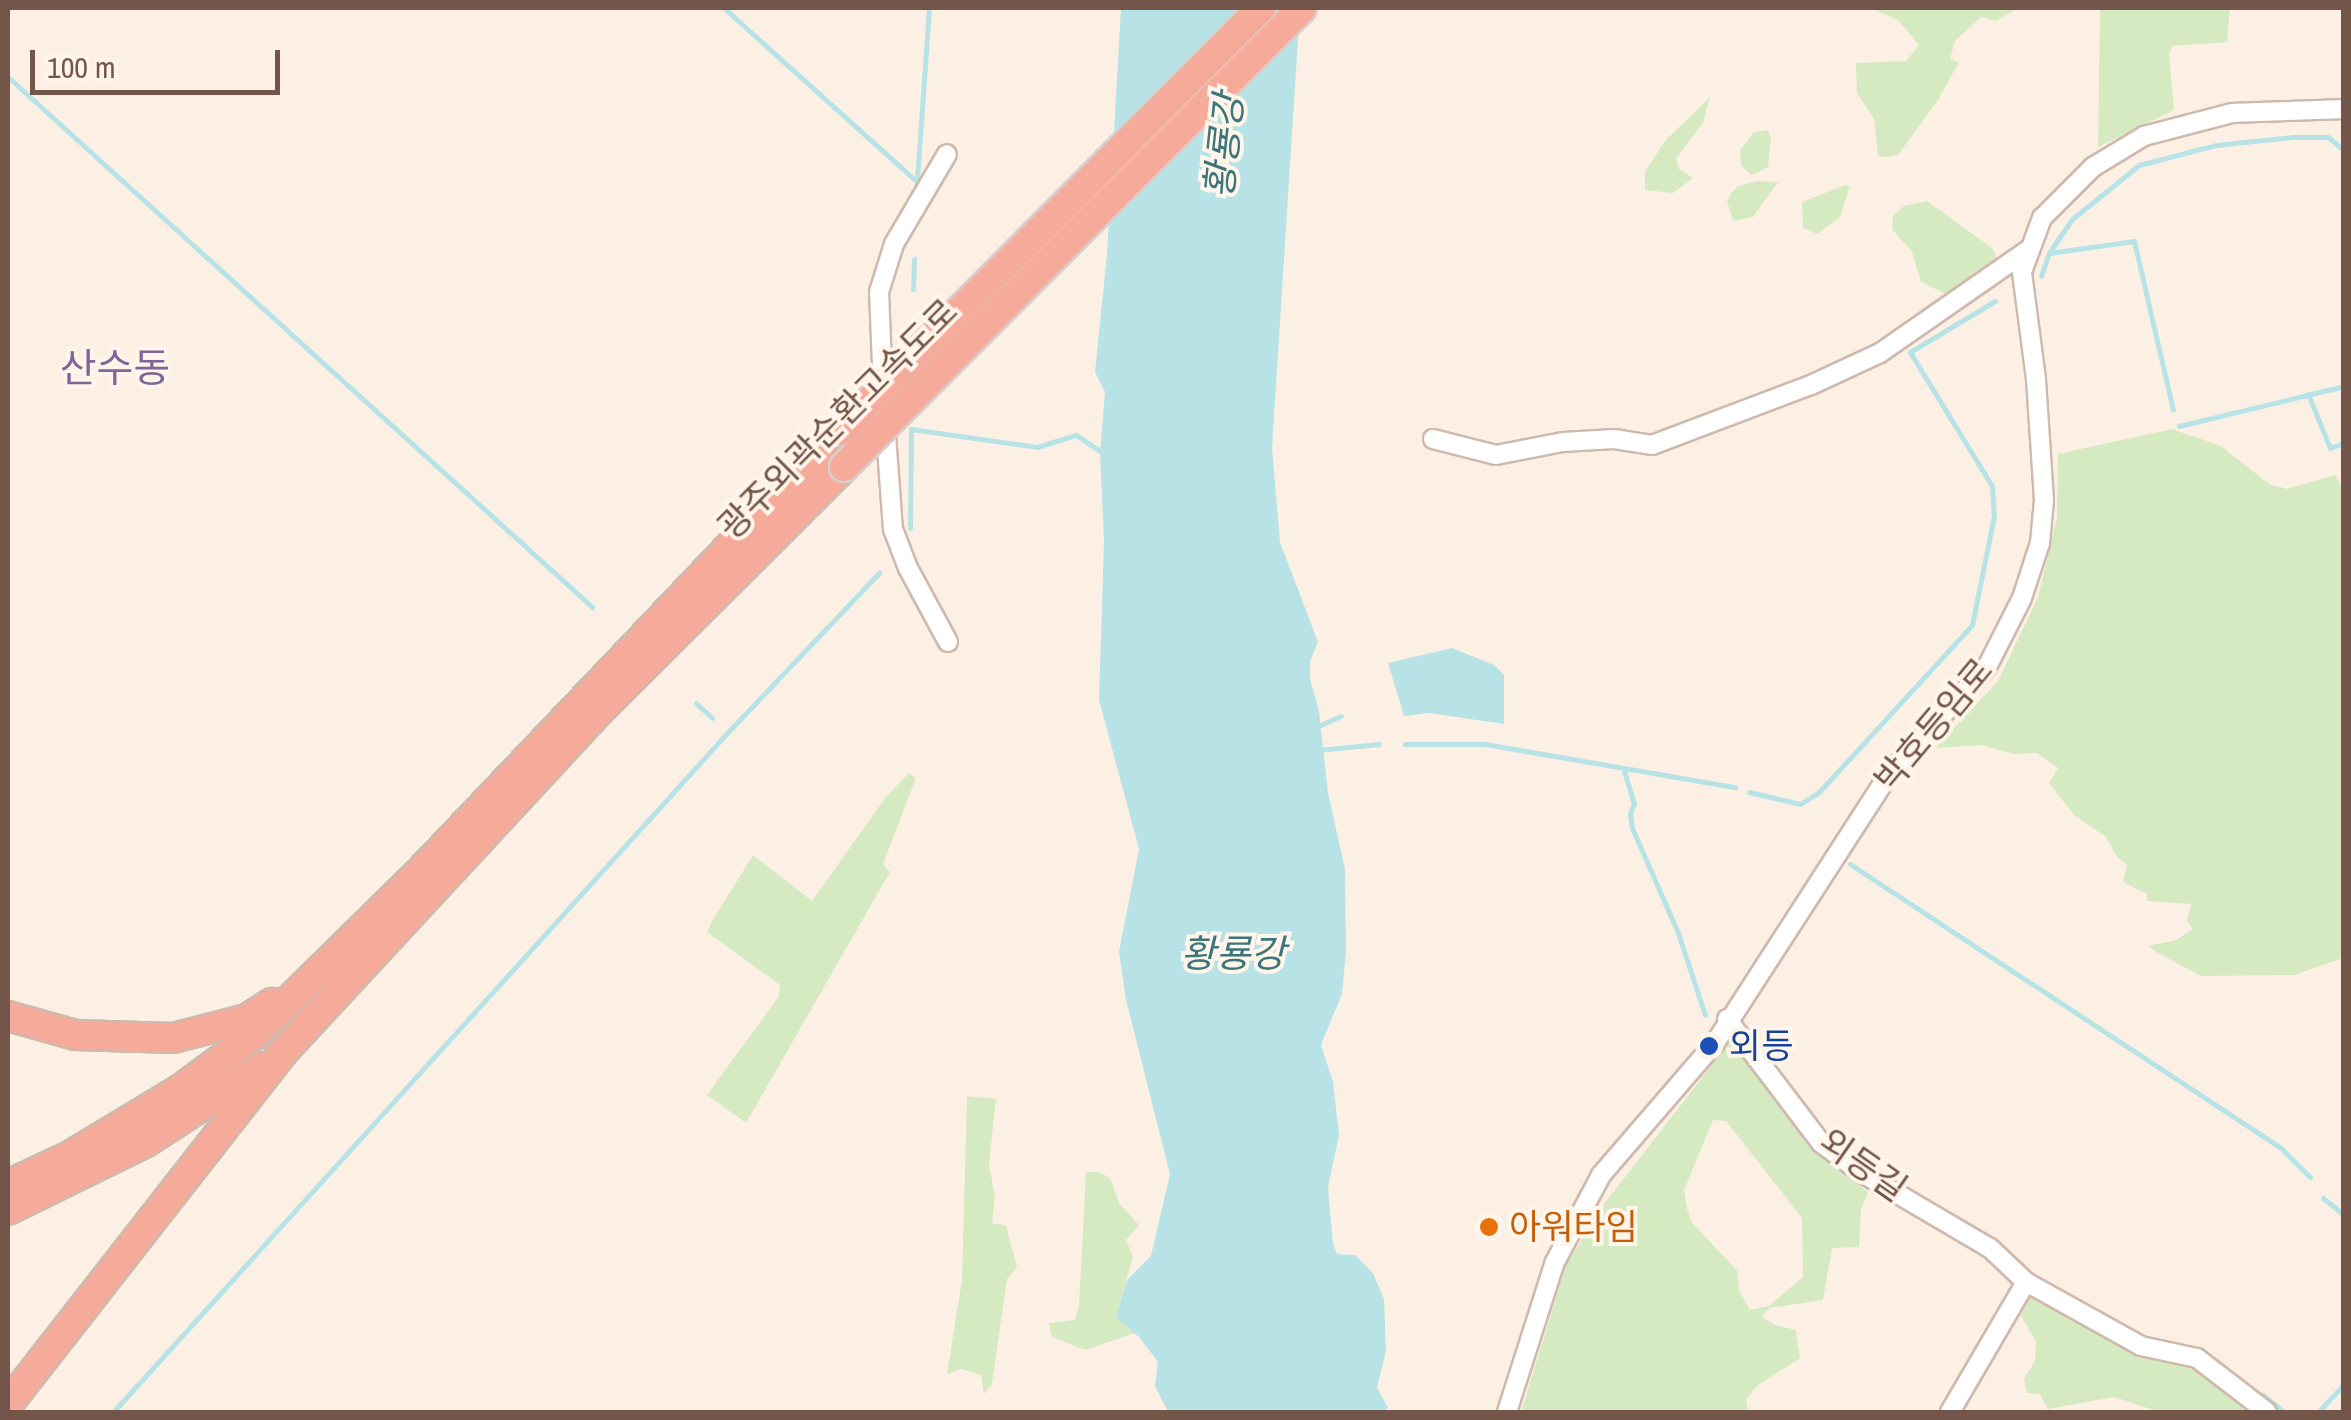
<!DOCTYPE html>
<html>
<head>
<meta charset="utf-8">
<style>
	body { margin:0 }
	#map { position:relative; width:2351px; height:1420px; overflow:hidden; background:#fcf0e4; font-family:"Archivo Narrow","Noto Sans KR",sans-serif }
	div>[style] { position:absolute }
	.green>* { inset:0; background:#d6eac2 }
	.water>* { inset:0; background:#b8e3e6 }
	.stream>* { height:5px; margin:-2.5px; padding:0 2.5px; transform-origin:2.5px; border-radius:2.5px; background:#b8e3e6 }
	.roads { filter:drop-shadow(2px 0 #cfb9ad) drop-shadow(-2px 0 #cfb9ad) drop-shadow(0 2px #cfb9ad) drop-shadow(0 -2px #cfb9ad) }
	.minor>* { height:18px; margin:-9px; padding:0 9px; transform-origin:9px; border-radius:9px; background:#fff }
	.highway>* { height:28px; margin:-14px; padding:0 14px; transform-origin:14px; border-radius:14px; background:#f6aa9a }
	.bridges { filter:drop-shadow(2px 0 #d8cfcc) drop-shadow(-2px 0 #d8cfcc) drop-shadow(0 2px #d8cfcc) drop-shadow(0 -2px #d8cfcc) }
	.highway-bridge>* { height:28px; margin:-14px; padding:0 14px; transform-origin:14px; border-radius:14px; background:#f6aa9a }
	.dots>* { width:28px; height:28px; translate:-50% -50%; box-sizing:border-box; border:5px solid #fff5ea; border-radius:50% }
	span { translate:-50% -50%; white-space:nowrap; text-align:center; line-height:1.15; -webkit-text-stroke:8px #fff5ea; paint-order:stroke }
	.street-label { font-size:35px; color:#745549 }
	.transit-label { font-size:35px; color:#164399 }
	.left { translate:0 -50%; text-align:left }
	.food-label { font-size:35px; color:#c56008 }
	.water-label { font-size:38px; color:#3d767a; font-style:italic }
	.quarter-label { font-size:40px; color:#826598 }
	.frame { position:absolute; inset:0; border:10px solid #745549; pointer-events:none }
	.scale { position:absolute; left:30px; top:50px; width:250px; height:45px; box-sizing:border-box; border:5px solid #745549; border-top:0; padding-left:12px; font-size:30px; line-height:35px; white-space:nowrap; color:#745549; -webkit-text-stroke:8px #fff5ea; paint-order:stroke }
</style>
</head>
<body>
<div id="map">
	<div class="green">
		<i style="clip-path:polygon(1872px 8px,2018px 8px,1996px 21px,1981px 17px,1955px 41px,1950px 59px,1959px 62px,1938px 100px,1898px 155px,1889px 157px,1878px 156px,1874px 119px,1857px 93px,1856px 63px,1906px 61px,1919px 45px,1899px 21px)"></i>
		<i style="clip-path:polygon(2100px 8px,2230px 8px,2227px 42px,2173px 46px,2169px 54px,2174px 110px,2098px 147px)"></i>
		<i style="clip-path:polygon(1710px 97px,1703px 123px,1676px 158px,1679px 169px,1693px 178px,1673px 193px,1645px 190px,1645px 172px,1665px 141px)"></i>
		<i style="clip-path:polygon(1768px 130px,1771px 138px,1768px 167px,1752px 175px,1741px 166px,1740px 150px,1754px 132px)"></i>
		<i style="clip-path:polygon(1758px 181px,1778px 182px,1753px 217px,1733px 221px,1727px 201px,1731px 193px,1738px 186px)"></i>
		<i style="clip-path:polygon(1845px 185px,1850px 186px,1840px 217px,1817px 234px,1803px 228px,1802px 202px)"></i>
		<i style="clip-path:polygon(1927px 201px,1993px 249px,1998px 262px,1958px 300px,1921px 282px,1912px 252px,1892px 229px,1893px 216px,1904px 206px)"></i>
		<i style="clip-path:polygon(2172px 429px,2221px 446px,2269px 484px,2287px 489px,2335px 475px,2343px 489px,2343px 958px,2294px 975px,2201px 976px,2156px 952px,2149px 946px,2176px 940px,2193px 929px,2187px 921px,2191px 904px,2147px 901px,2147px 894px,2123px 882px,2127px 865px,2117px 857px,2106px 837px,2074px 815px,2049px 783px,2058px 768px,2037px 753px,2014px 754px,1981px 745px,1935px 748px,1998px 681px,2038px 597px,2057px 517px,2058px 454px)"></i>
		<i style="clip-path:polygon(909px 773px,916px 778px,883px 864px,890px 872px,746px 1123px,707px 1095px,779px 996px,780px 985px,707px 932px,711px 923px,753px 855px,812px 901px,886px 797px)"></i>
		<i style="clip-path:polygon(evenodd,1732px 1039px,1755px 1063px,1811px 1148px,1868px 1192px,1861px 1209px,1859px 1247px,1832px 1248px,1823px 1300px,1769px 1308px,1762px 1317px,1775px 1325px,1796px 1330px,1800px 1358px,1758px 1385px,1746px 1399px,1748px 1412px,1521px 1412px,1566px 1265px,1604px 1204px,1732px 1039px,1713px 1120px,1726px 1121px,1802px 1218px,1803px 1277px,1769px 1306px,1750px 1310px,1739px 1290px,1737px 1270px,1692px 1223px,1687px 1209px,1684px 1190px,1713px 1120px)"></i>
		<i style="clip-path:polygon(967px 1096px,996px 1099px,989px 1163px,995px 1198px,992px 1223px,1006px 1226px,1017px 1267px,1007px 1279px,992px 1384px,984px 1394px,981px 1375px,961px 1369px,947px 1374px,962px 1280px)"></i>
		<i style="clip-path:polygon(1086px 1172px,1099px 1172px,1110px 1178px,1119px 1203px,1139px 1225px,1126px 1240px,1133px 1257px,1116px 1317px,1135px 1333px,1085px 1350px,1052px 1337px,1049px 1323px,1075px 1320px,1079px 1306px)"></i>
		<i style="clip-path:polygon(2038px 1296px,2207px 1377px,2248px 1412px,2159px 1412px,2114px 1397px,2048px 1409px,2040px 1394px,2027px 1393px,2024px 1379px,2035px 1361px,2036px 1342px,2021px 1316px,2027px 1299px)"></i>
	</div>
	<div class="water">
		<i style="clip-path:polygon(1121px 8px,1300px 8px,1272px 448px,1280px 542px,1318px 642px,1310px 661px,1310px 679px,1319px 711px,1328px 793px,1345px 869px,1346px 952px,1342px 994px,1321px 1045px,1333px 1082px,1339px 1135px,1328px 1187px,1333px 1243px,1337px 1254px,1355px 1255px,1373px 1273px,1384px 1299px,1386px 1351px,1377px 1388px,1388px 1408px,1382px 1412px,1168px 1412px,1155px 1386px,1158px 1362px,1139px 1337px,1116px 1317px,1127px 1280px,1151px 1256px,1170px 1174px,1126px 1000px,1119px 952px,1139px 849px,1099px 700px,1104px 542px,1100px 452px,1105px 392px,1095px 372px,1107px 254px)"></i>
		<i style="clip-path:polygon(1452px 648px,1494px 665px,1504px 675px,1504px 724px,1429px 713px,1404px 716px,1388px 663px)"></i>
	</div>
	<div class="stream">
		<i style="left:724px;top:8px;width:258px;rotate:42deg"></i>
		<i style="left:8px;top:77px;width:789px;rotate:42.22deg"></i>
		<i style="left:916px;top:194px;width:186px;rotate:-86deg"></i>
		<i style="left:2049px;top:253px;width:40px;rotate:-56deg"></i>
		<i style="left:2071px;top:220px;width:87px;rotate:-39deg"></i>
		<i style="left:2139px;top:165px;width:80px;rotate:-14.6deg"></i>
		<i style="left:2216px;top:145px;width:77px;rotate:-5.9deg"></i>
		<i style="left:2293px;top:137px;width:35px"></i>
		<i style="left:2328px;top:137px;width:21px;rotate:39deg"></i>
		<i style="left:2041px;top:276px;width:24px;rotate:-71deg"></i>
		<i style="left:2049px;top:253px;width:86px;rotate:-8deg"></i>
		<i style="left:2134px;top:241px;width:173px;rotate:77deg"></i>
		<i style="left:913px;top:289px;width:30px;rotate:-88deg"></i>
		<i style="left:2308px;top:394px;width:58px;rotate:67.8deg"></i>
		<i style="left:2330px;top:448px;width:15px;rotate:-20deg"></i>
		<i style="left:2179px;top:426px;width:170px;rotate:-13.6deg"></i>
		<i style="left:910px;top:528px;width:99px;rotate:-89.4deg"></i>
		<i style="left:911px;top:429px;width:127px;rotate:8.1deg"></i>
		<i style="left:1037px;top:447px;width:41px;rotate:-17.1deg"></i>
		<i style="left:1076px;top:435px;width:32px;rotate:34deg"></i>
		<i style="left:696px;top:703px;width:22px;rotate:43deg"></i>
		<i style="left:1316px;top:727px;width:27px;rotate:-24deg"></i>
		<i style="left:1405px;top:744px;width:80px"></i>
		<i style="left:1485px;top:744px;width:254px;rotate:9.8deg"></i>
		<i style="left:1318px;top:750px;width:61px;rotate:-5.6deg"></i>
		<i style="left:1624px;top:771px;width:34px;rotate:73deg"></i>
		<i style="left:1634px;top:803px;width:12px;rotate:110deg"></i>
		<i style="left:1630px;top:814px;width:14px;rotate:82deg"></i>
		<i style="left:1632px;top:828px;width:115px;rotate:66.3deg"></i>
		<i style="left:1678px;top:933px;width:86px;rotate:71.8deg"></i>
		<i style="left:1749px;top:792px;width:52px;rotate:13.2deg"></i>
		<i style="left:1800px;top:804px;width:22px;rotate:-32deg"></i>
		<i style="left:1819px;top:792px;width:226px;rotate:-47.5deg"></i>
		<i style="left:1972px;top:625px;width:111px;rotate:-78.6deg"></i>
		<i style="left:1994px;top:516px;width:30px;rotate:-94deg"></i>
		<i style="left:1992px;top:486px;width:157px;rotate:-121.5deg"></i>
		<i style="left:1910px;top:352px;width:99px;rotate:-31deg"></i>
		<i style="left:1850px;top:864px;width:516px;rotate:33.38deg"></i>
		<i style="left:2281px;top:1148px;width:41px;rotate:45deg"></i>
		<i style="left:2323px;top:1198px;width:27px;rotate:39deg"></i>
		<i style="left:2263px;top:1395px;width:27px;rotate:39deg"></i>
		<i style="left:113px;top:1412px;width:915px;rotate:-47.88deg"></i>
		<i style="left:727px;top:733px;width:221px;rotate:-46.5deg"></i>
		<i style="left:2318px;top:1412px;width:38px;rotate:-47deg"></i>
	</div>
	<div class="roads">
		<div class="minor">
			<i style="left:883px;top:390px;width:98px;rotate:-92.3deg"></i>
			<i style="left:879px;top:292px;width:50px;rotate:-72.6deg"></i>
			<i style="left:894px;top:244px;width:104px;rotate:-59.5deg"></i>
			<i style="left:885px;top:421px;width:108px;rotate:85.8deg"></i>
			<i style="left:893px;top:529px;width:42px;rotate:69deg"></i>
			<i style="left:908px;top:568px;width:84px;rotate:61.6deg"></i>
			<i style="left:1433px;top:439px;width:65px;rotate:14.3deg"></i>
			<i style="left:1496px;top:455px;width:68px;rotate:-11deg"></i>
			<i style="left:1563px;top:442px;width:51px;rotate:-3.4deg"></i>
			<i style="left:1614px;top:439px;width:38px;rotate:9deg"></i>
			<i style="left:1652px;top:445px;width:170px;rotate:-20.7deg"></i>
			<i style="left:1811px;top:385px;width:76px;rotate:-24.9deg"></i>
			<i style="left:1880px;top:353px;width:179px;rotate:-34.8deg"></i>
			<i style="left:1727px;top:1019px;width:156px;rotate:52.8deg"></i>
			<i style="left:1821px;top:1143px;width:51px;rotate:36.2deg"></i>
			<i style="left:1862px;top:1173px;width:148px;rotate:30.4deg"></i>
			<i style="left:1990px;top:1248px;width:50px;rotate:43.4deg"></i>
			<i style="left:2026px;top:1282px;width:151px;rotate:120.3deg"></i>
			<i style="left:2026px;top:1282px;width:132px;rotate:29.1deg"></i>
			<i style="left:2141px;top:1346px;width:57px;rotate:12.1deg"></i>
			<i style="left:2197px;top:1358px;width:88px;rotate:37.6deg"></i>
			<i style="left:1507px;top:1412px;width:157px;rotate:-72.3deg"></i>
			<i style="left:1555px;top:1262px;width:98px;rotate:-62.1deg"></i>
			<i style="left:1601px;top:1175px;width:174px;rotate:-49.2deg"></i>
			<i style="left:1715px;top:1043px;width:323px;rotate:-57.1deg"></i>
			<i style="left:1890px;top:772px;width:143px;rotate:-47.3deg"></i>
			<i style="left:1987px;top:667px;width:77px;rotate:-63.1deg"></i>
			<i style="left:2022px;top:598px;width:58px;rotate:-71.9deg"></i>
			<i style="left:2040px;top:543px;width:43px;rotate:-84.7deg"></i>
			<i style="left:2044px;top:500px;width:121px;rotate:-93.8deg"></i>
			<i style="left:2036px;top:379px;width:108px;rotate:-97.5deg"></i>
			<i style="left:2022px;top:272px;width:58px;rotate:-69.7deg"></i>
			<i style="left:2042px;top:218px;width:72px;rotate:-45deg"></i>
			<i style="left:2093px;top:167px;width:60px;rotate:-31.3deg"></i>
			<i style="left:2144px;top:136px;width:91px;rotate:-14.6deg"></i>
			<i style="left:2232px;top:113px;width:112px;rotate:-2deg"></i>
		</div>
		<div class="highway">
			<i style="left:8px;top:1016px;width:70px;rotate:15.8deg"></i>
			<i style="left:75px;top:1035px;width:98px;rotate:1.8deg"></i>
			<i style="left:173px;top:1038px;width:76px;rotate:-14.4deg"></i>
			<i style="left:247px;top:1019px;width:30px;rotate:-33deg"></i>
			<i style="left:8px;top:1185px;width:68px;rotate:-25.1deg"></i>
			<i style="left:70px;top:1156px;width:130px;rotate:-31.1deg"></i>
			<i style="left:181px;top:1089px;width:91px;rotate:-36.5deg"></i>
			<i style="left:254px;top:1035px;width:231px;rotate:-44.5deg"></i>
			<i style="left:419px;top:873px;width:610px;rotate:-46.39deg"></i>
			<i style="left:8px;top:1210px;width:154px;rotate:-26.2deg"></i>
			<i style="left:146px;top:1142px;width:137px;rotate:-33.1deg"></i>
			<i style="left:8px;top:1404px;width:447px;rotate:-52deg"></i>
			<i style="left:283px;top:1052px;width:471px;rotate:-47.2deg"></i>
			<i style="left:603px;top:707px;width:340px;rotate:-44.9deg"></i>
		</div>
	</div>
	<div class="bridges">
		<div class="highway-bridge">
			<i style="left:840px;top:431px;width:597px;rotate:-45.14deg"></i>
			<i style="left:844px;top:467px;width:648px;rotate:-45.06deg"></i>
		</div>
	</div>
	<div class="dots">
		<i style="left:1709px;top:1046px;background:#1a4fb4"></i>
		<i style="left:1489px;top:1227px;background:#e8710a"></i>
	</div>
	<div class="street-label">
		<span style="left:838px;top:419px;rotate:-45deg">광주외곽순환고속도로</span>
		<span style="left:1934px;top:725px;rotate:-50deg">박호등임로</span>
		<span style="left:1863px;top:1165px;rotate:35deg">외등길</span>
	</div>
	<div class="transit-label">
		<span class="left" style="left:1729px;top:1046px">외등</span>
	</div>
	<div class="food-label">
		<span class="left" style="left:1509px;top:1227px">아워타임</span>
	</div>
	<div class="water-label">
		<span style="left:1224px;top:146px;rotate:-84deg">황룡강</span>
		<span style="left:1233px;top:954px">황룡강</span>
	</div>
	<div class="quarter-label">
		<span style="left:115px;top:368px">산수동</span>
	</div>
	<div class="frame"></div>
	<div class="scale">100 m</div>
</div>
</body>
</html>
